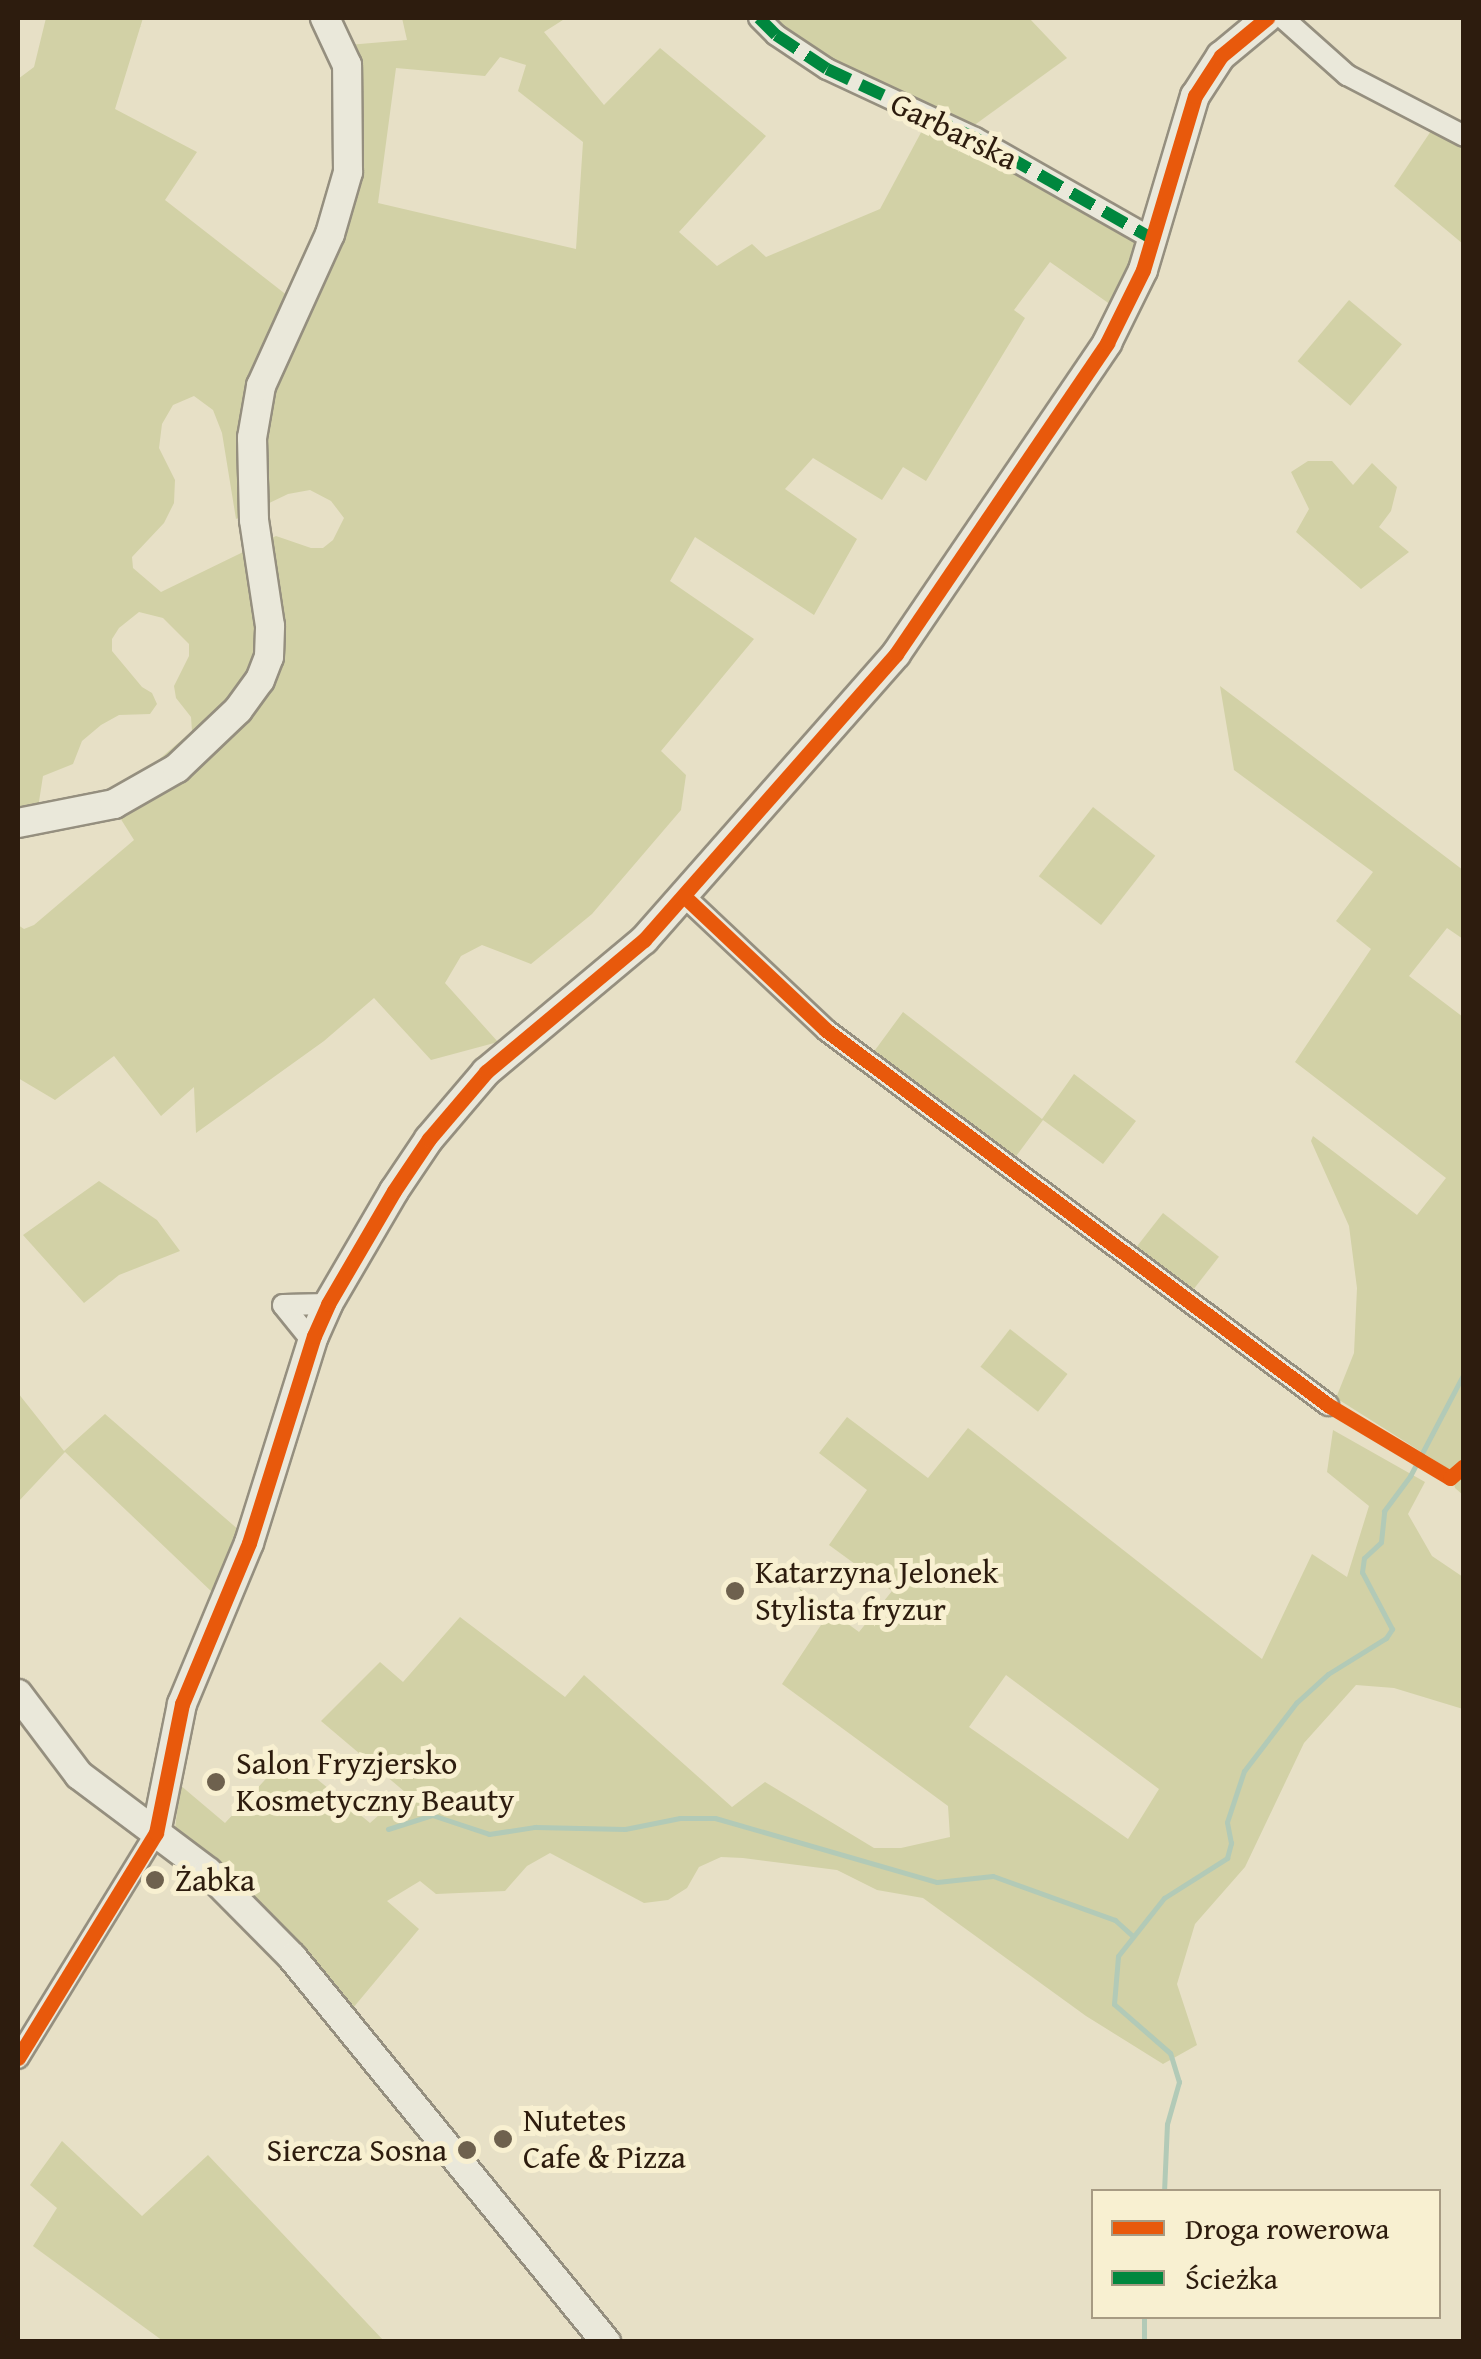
<!DOCTYPE html>
<html>
<head>
<meta charset="utf-8">
<style>
	body { margin:0 }
	#map { position:relative; width:1481px; height:2359px; overflow:hidden; background:#e7e0c6; font-family:"Gentium Book Plus",serif }
	div>[style] { position:absolute }
	.green>* { inset:0; background:#d2d1a6; transform-origin:0 0 }
	.stream>* { height:5px; margin:-2.5px; padding:0 2.5px; transform-origin:2.5px; border-radius:2.5px; background:#b2cab7 }
	.roads { filter:drop-shadow(2px 0 #958f7f) drop-shadow(-2px 0 #958f7f) drop-shadow(0 2px #958f7f) drop-shadow(0 -2px #958f7f) }
	.street>* { height:20px; margin:-10px; padding:0 10px; transform-origin:10px; border-radius:10px; background:#eae8da }
	.secondary>* { height:28px; margin:-14px; padding:0 14px; transform-origin:14px; border-radius:14px; background:#eae8da }
	.quiet>* { height:12px; margin-top:-6px; transform-origin:0; background:repeating-linear-gradient(90deg,#00873e 0 25px,transparent 0 37px) }
	.cycleway>* { height:15px; margin:-7.5px; padding:0 7.5px; transform-origin:7.5px; border-radius:7.5px; background:#e8590c }
	.dots>* { width:28px; height:28px; translate:-50% -50%; box-sizing:border-box; border:5px solid #f8f0d1; border-radius:50% }
	span { translate:-50% -50%; white-space:nowrap; text-align:center; line-height:1.15; -webkit-text-stroke:10px #f8f0d1; paint-order:stroke }
	.street-label { font-size:32px; color:#2d1c0e }
	.poi-label { font-size:32px; color:#2d1c0e }
	.left { translate:0 -50%; text-align:left }
	.right { translate:-100% -50%; text-align:right }
	.frame { position:absolute; inset:0; border:20px solid #2d1c0e; pointer-events:none }
	.legend { position:absolute; left:1091px; top:2189px; width:350px; height:130px; box-sizing:border-box; background:#f8f0d1; border:2px solid #a79b83; margin:0; padding:12px 18px; list-style:none; font-size:30px; color:#2d1c0e }
	.legend li { display:flex; align-items:center; gap:20px; height:50px }
	.legend b { width:50px; border:2px solid #a79b83 }
</style>
</head>
<body>
<div id="map">
	<div class="green">
		<i style="clip-path:polygon(evenodd,46px 18px,143px 18px,115px 109px,197px 152px,165px 200px,293px 300px,354px 194px,348px 45px,407px 40px,402px 18px,566px 18px,544px 32px,604px 105px,660px 48px,766px 136px,679px 232px,717px 266px,752px 244px,766px 257px,880px 209px,925px 125px,1005px 162px,1139px 241px,1114px 307px,1050px 262px,1014px 310px,1025px 318px,926px 481px,903px 467px,882px 500px,813px 458px,785px 489px,857px 539px,814px 615px,695px 537px,670px 581px,754px 639px,661px 751px,686px 775px,681px 810px,592px 914px,531px 964px,482px 945px,461px 956px,445px 983px,498px 1042px,431px 1060px,374px 998px,324px 1041px,196px 1133px,194px 1087px,161px 1116px,114px 1056px,55px 1100px,18px 1078px,18px 925px,24px 929px,34px 925px,134px 840px,117px 813px,119px 794px,192px 731px,191px 717px,176px 698px,174px 686px,189px 656px,189px 644px,163px 618px,139px 612px,119px 628px,112px 639px,112px 651px,142px 687px,152px 693px,157px 704px,150px 714px,119px 715px,101px 725px,82px 741px,73px 764px,43px 776px,38px 808px,18px 812px,18px 79px,34px 67px,46px 18px,500px 57px,526px 65px,518px 91px,583px 142px,576px 249px,378px 203px,396px 68px,485px 76px,500px 57px,46px 18px,194px 396px,213px 410px,222px 433px,236px 519px,288px 494px,310px 490px,331px 501px,344px 518px,333px 540px,323px 548px,311px 548px,276px 536px,161px 592px,133px 568px,132px 557px,164px 523px,174px 503px,175px 480px,159px 448px,162px 424px,173px 405px,194px 396px)"></i>
		<i style="clip-path:polygon(767px 18px,1029px 18px,1067px 58px,969px 129px,798px 47px)"></i>
		<i style="clip-path:polygon(1433px 128px,1464px 145px,1463px 244px,1394px 186px)"></i>
		<i style="left:1349px;top:300px;width:69px;height:80px;rotate:40deg"></i>
		<i style="clip-path:polygon(1308px 461px,1332px 461px,1353px 485px,1372px 463px,1397px 487px,1391px 511px,1379px 527px,1409px 552px,1361px 589px,1296px 532px,1309px 509px,1291px 472px)"></i>
		<i style="clip-path:polygon(1220px 686px,1463px 870px,1463px 939px,1447px 928px,1409px 976px,1463px 1017px,1463px 1495px,1455px 1488px,1450px 1470px,1336px 1398px,1354px 1353px,1357px 1288px,1349px 1226px,1311px 1141px,1313px 1136px,1417px 1215px,1446px 1178px,1295px 1062px,1371px 949px,1336px 921px,1373px 872px,1234px 770px)"></i>
		<i style="left:1093px;top:807px;width:79px;height:88px;rotate:38deg"></i>
		<i style="clip-path:polygon(903px 1012px,1042px 1119px,1074px 1074px,1136px 1121px,1103px 1164px,1043px 1120px,1011px 1163px,870px 1057px)"></i>
		<i style="clip-path:polygon(99px 1181px,157px 1220px,180px 1251px,119px 1275px,84px 1303px,23px 1235px)"></i>
		<i style="left:1163px;top:1213px;width:71px;height:52px;rotate:38deg"></i>
		<i style="left:1010px;top:1329px;width:73px;height:48px;rotate:38deg"></i>
		<i style="clip-path:polygon(18px 1393px,64px 1451px,105px 1414px,240px 1531px,213px 1593px,65px 1452px,18px 1502px)"></i>
		<i style="clip-path:polygon(evenodd,847px 1417px,928px 1478px,968px 1428px,1262px 1659px,1312px 1554px,1347px 1577px,1369px 1506px,1327px 1472px,1333px 1430px,1425px 1482px,1408px 1514px,1432px 1556px,1463px 1577px,1463px 1709px,1394px 1688px,1356px 1685px,1304px 1743px,1245px 1867px,1195px 1924px,1177px 1984px,1197px 2045px,1163px 2064px,1086px 2016px,923px 1898px,877px 1890px,837px 1870px,743px 1858px,721px 1857px,699px 1867px,687px 1888px,668px 1900px,644px 1903px,550px 1853px,527px 1866px,505px 1891px,436px 1894px,420px 1881px,387px 1901px,419px 1929px,353px 2008px,263px 1907px,175px 1829px,180px 1785px,225px 1823px,288px 1755px,370px 1823px,405px 1792px,321px 1721px,380px 1662px,403px 1682px,460px 1617px,565px 1697px,584px 1675px,732px 1807px,765px 1782px,874px 1848px,901px 1848px,950px 1837px,948px 1806px,782px 1684px,821px 1625px,799px 1588px,859px 1632px,892px 1591px,829px 1545px,867px 1490px,819px 1453px,847px 1417px,1006px 1675px,1159px 1789px,1128px 1839px,969px 1727px,1006px 1675px)"></i>
		<i style="clip-path:polygon(62px 2141px,142px 2216px,208px 2155px,384px 2341px,163px 2341px,33px 2246px,57px 2208px,30px 2185px)"></i>
	</div>
	<div class="stream">
		<i style="left:388px;top:1829px;width:46px;rotate:-17.7deg"></i>
		<i style="left:432px;top:1815px;width:60px;rotate:18.4deg"></i>
		<i style="left:489px;top:1834px;width:47px;rotate:-8.7deg"></i>
		<i style="left:535px;top:1827px;width:90px;rotate:1.3deg"></i>
		<i style="left:625px;top:1829px;width:56px;rotate:-11.3deg"></i>
		<i style="left:680px;top:1818px;width:35px"></i>
		<i style="left:715px;top:1818px;width:231px;rotate:16.1deg"></i>
		<i style="left:937px;top:1882px;width:56px;rotate:-6.1deg"></i>
		<i style="left:993px;top:1876px;width:130px;rotate:19.8deg"></i>
		<i style="left:1115px;top:1920px;width:24px;rotate:42deg"></i>
		<i style="left:1164px;top:2192px;width:68px;rotate:-87.5deg"></i>
		<i style="left:1167px;top:2124px;width:44px;rotate:-74.1deg"></i>
		<i style="left:1179px;top:2082px;width:30px;rotate:-107deg"></i>
		<i style="left:1170px;top:2053px;width:74px;rotate:-138.8deg"></i>
		<i style="left:1114px;top:2004px;width:48px;rotate:-85.2deg"></i>
		<i style="left:1118px;top:1956px;width:74px;rotate:-51.6deg"></i>
		<i style="left:1164px;top:1898px;width:75px;rotate:-32.4deg"></i>
		<i style="left:1227px;top:1858px;width:16px;rotate:-75deg"></i>
		<i style="left:1231px;top:1843px;width:21px;rotate:-101deg"></i>
		<i style="left:1227px;top:1822px;width:54px;rotate:-71.6deg"></i>
		<i style="left:1244px;top:1771px;width:86px;rotate:-52.6deg"></i>
		<i style="left:1296px;top:1703px;width:43px;rotate:-42.2deg"></i>
		<i style="left:1328px;top:1674px;width:68px;rotate:-31.8deg"></i>
		<i style="left:1386px;top:1638px;width:11px;rotate:-56deg"></i>
		<i style="left:1392px;top:1629px;width:64px;rotate:-117.8deg"></i>
		<i style="left:1362px;top:1572px;width:14px;rotate:-82deg"></i>
		<i style="left:1364px;top:1558px;width:23px;rotate:-43deg"></i>
		<i style="left:1381px;top:1542px;width:31px;rotate:-84deg"></i>
		<i style="left:1384px;top:1511px;width:44px;rotate:-53.4deg"></i>
		<i style="left:1410px;top:1476px;width:116px;rotate:-62.3deg"></i>
		<i style="left:1144px;top:2316px;width:26px;rotate:90deg"></i>
	</div>
	<div class="roads">
		<div class="street">
			<i style="left:759px;top:18px;width:24px;rotate:45deg"></i>
			<i style="left:776px;top:35px;width:61px;rotate:33.7deg"></i>
			<i style="left:827px;top:69px;width:163px;rotate:25deg"></i>
			<i style="left:975px;top:138px;width:205px;rotate:29.6deg"></i>
			<i style="left:1283px;top:18px;width:86px;rotate:41.7deg"></i>
			<i style="left:1347px;top:75px;width:132px;rotate:27.5deg"></i>
			<i style="left:686px;top:898px;width:192px;rotate:43.3deg"></i>
			<i style="left:826px;top:1030px;width:627px;rotate:36.76deg"></i>
			<i style="left:312px;top:1341px;width:46px;rotate:-128.9deg"></i>
			<i style="left:283px;top:1305px;width:45px;rotate:-1.3deg"></i>
			<i style="left:18px;top:2058px;width:264px;rotate:-58.5deg"></i>
		</div>
		<div class="secondary">
			<i style="left:18px;top:823px;width:98px;rotate:-11.2deg"></i>
			<i style="left:114px;top:804px;width:73px;rotate:-29.7deg"></i>
			<i style="left:177px;top:768px;width:84px;rotate:-43.6deg"></i>
			<i style="left:238px;top:710px;width:37px;rotate:-54deg"></i>
			<i style="left:260px;top:680px;width:25px;rotate:-69deg"></i>
			<i style="left:269px;top:657px;width:31px;rotate:-88deg"></i>
			<i style="left:270px;top:626px;width:107px;rotate:-98.6deg"></i>
			<i style="left:254px;top:520px;width:82px;rotate:-91.4deg"></i>
			<i style="left:252px;top:438px;width:53px;rotate:-80.2deg"></i>
			<i style="left:261px;top:386px;width:167px;rotate:-65.6deg"></i>
			<i style="left:330px;top:234px;width:65px;rotate:-73.8deg"></i>
			<i style="left:348px;top:172px;width:107px;rotate:-90.5deg"></i>
			<i style="left:347px;top:65px;width:52px;rotate:-115.1deg"></i>
			<i style="left:18px;top:1694px;width:101px;rotate:53deg"></i>
			<i style="left:79px;top:1775px;width:161px;rotate:36.9deg"></i>
			<i style="left:208px;top:1872px;width:120px;rotate:45.3deg"></i>
			<i style="left:292px;top:1957px;width:497px;rotate:50.8deg"></i>
			<i style="left:156px;top:1833px;width:132px;rotate:-78.6deg"></i>
			<i style="left:182px;top:1704px;width:174px;rotate:-67.4deg"></i>
			<i style="left:249px;top:1543px;width:217px;rotate:-72.6deg"></i>
			<i style="left:314px;top:1336px;width:35px;rotate:-66deg"></i>
			<i style="left:328px;top:1304px;width:131px;rotate:-59.7deg"></i>
			<i style="left:394px;top:1191px;width:63px;rotate:-56.1deg"></i>
			<i style="left:429px;top:1139px;width:88px;rotate:-49.6deg"></i>
			<i style="left:486px;top:1072px;width:206px;rotate:-39.9deg"></i>
			<i style="left:644px;top:940px;width:381px;rotate:-48.6deg"></i>
			<i style="left:896px;top:654px;width:376px;rotate:-55.8deg"></i>
			<i style="left:1107px;top:343px;width:81px;rotate:-63.7deg"></i>
			<i style="left:1143px;top:270px;width:182px;rotate:-73.4deg"></i>
			<i style="left:1195px;top:96px;width:48px;rotate:-57deg"></i>
			<i style="left:1221px;top:56px;width:60px;rotate:-39.6deg"></i>
		</div>
	</div>
	<div class="quiet">
		<i style="left:759px;top:18px;width:24px;rotate:45deg"></i>
		<i style="left:776px;top:35px;width:61px;rotate:33.7deg"></i>
		<i style="left:827px;top:69px;width:163px;rotate:25deg"></i>
		<i style="left:975px;top:138px;width:205px;rotate:29.6deg"></i>
	</div>
	<div class="cycleway">
		<i style="left:686px;top:898px;width:192px;rotate:43.3deg"></i>
		<i style="left:826px;top:1030px;width:627px;rotate:36.76deg"></i>
		<i style="left:1328px;top:1405px;width:142px;rotate:30.9deg"></i>
		<i style="left:1450px;top:1478px;width:18px;rotate:-41deg"></i>
		<i style="left:18px;top:2058px;width:264px;rotate:-58.5deg"></i>
		<i style="left:156px;top:1833px;width:132px;rotate:-78.6deg"></i>
		<i style="left:182px;top:1704px;width:174px;rotate:-67.4deg"></i>
		<i style="left:249px;top:1543px;width:217px;rotate:-72.6deg"></i>
		<i style="left:314px;top:1336px;width:35px;rotate:-66deg"></i>
		<i style="left:328px;top:1304px;width:131px;rotate:-59.7deg"></i>
		<i style="left:394px;top:1191px;width:63px;rotate:-56.1deg"></i>
		<i style="left:429px;top:1139px;width:88px;rotate:-49.6deg"></i>
		<i style="left:486px;top:1072px;width:206px;rotate:-39.9deg"></i>
		<i style="left:644px;top:940px;width:381px;rotate:-48.6deg"></i>
		<i style="left:896px;top:654px;width:376px;rotate:-55.8deg"></i>
		<i style="left:1107px;top:343px;width:81px;rotate:-63.7deg"></i>
		<i style="left:1143px;top:270px;width:182px;rotate:-73.4deg"></i>
		<i style="left:1195px;top:96px;width:48px;rotate:-57deg"></i>
		<i style="left:1221px;top:56px;width:60px;rotate:-39.6deg"></i>
	</div>
	<div class="dots">
		<i style="left:735px;top:1591px;background:#6e614e"></i>
		<i style="left:216px;top:1782px;background:#6e614e"></i>
		<i style="left:155px;top:1880px;background:#6e614e"></i>
		<i style="left:503px;top:2139px;background:#6e614e"></i>
		<i style="left:467px;top:2150px;background:#6e614e"></i>
	</div>
	<div class="street-label">
		<span style="left:954px;top:131px;rotate:26deg">Garbarska</span>
	</div>
	<div class="poi-label">
		<span class="left" style="left:755px;top:1591px">Katarzyna Jelonek<br>Stylista fryzur</span>
		<span class="left" style="left:236px;top:1782px">Salon Fryzjersko<br>Kosmetyczny Beauty</span>
		<span class="left" style="left:175px;top:1880px">Żabka</span>
		<span class="left" style="left:523px;top:2139px">Nutetes<br>Cafe &amp; Pizza</span>
		<span class="right" style="left:447px;top:2150px">Siercza Sosna</span>
	</div>
	<div class="frame"></div>
	<ul class="legend">
	<li><b style="height:12px;background:#e8590c"></b>Droga rowerowa</li>
	<li><b style="height:12px;background:#00873e"></b>Ścieżka</li>
	</ul>
</div>
</body>
</html>
